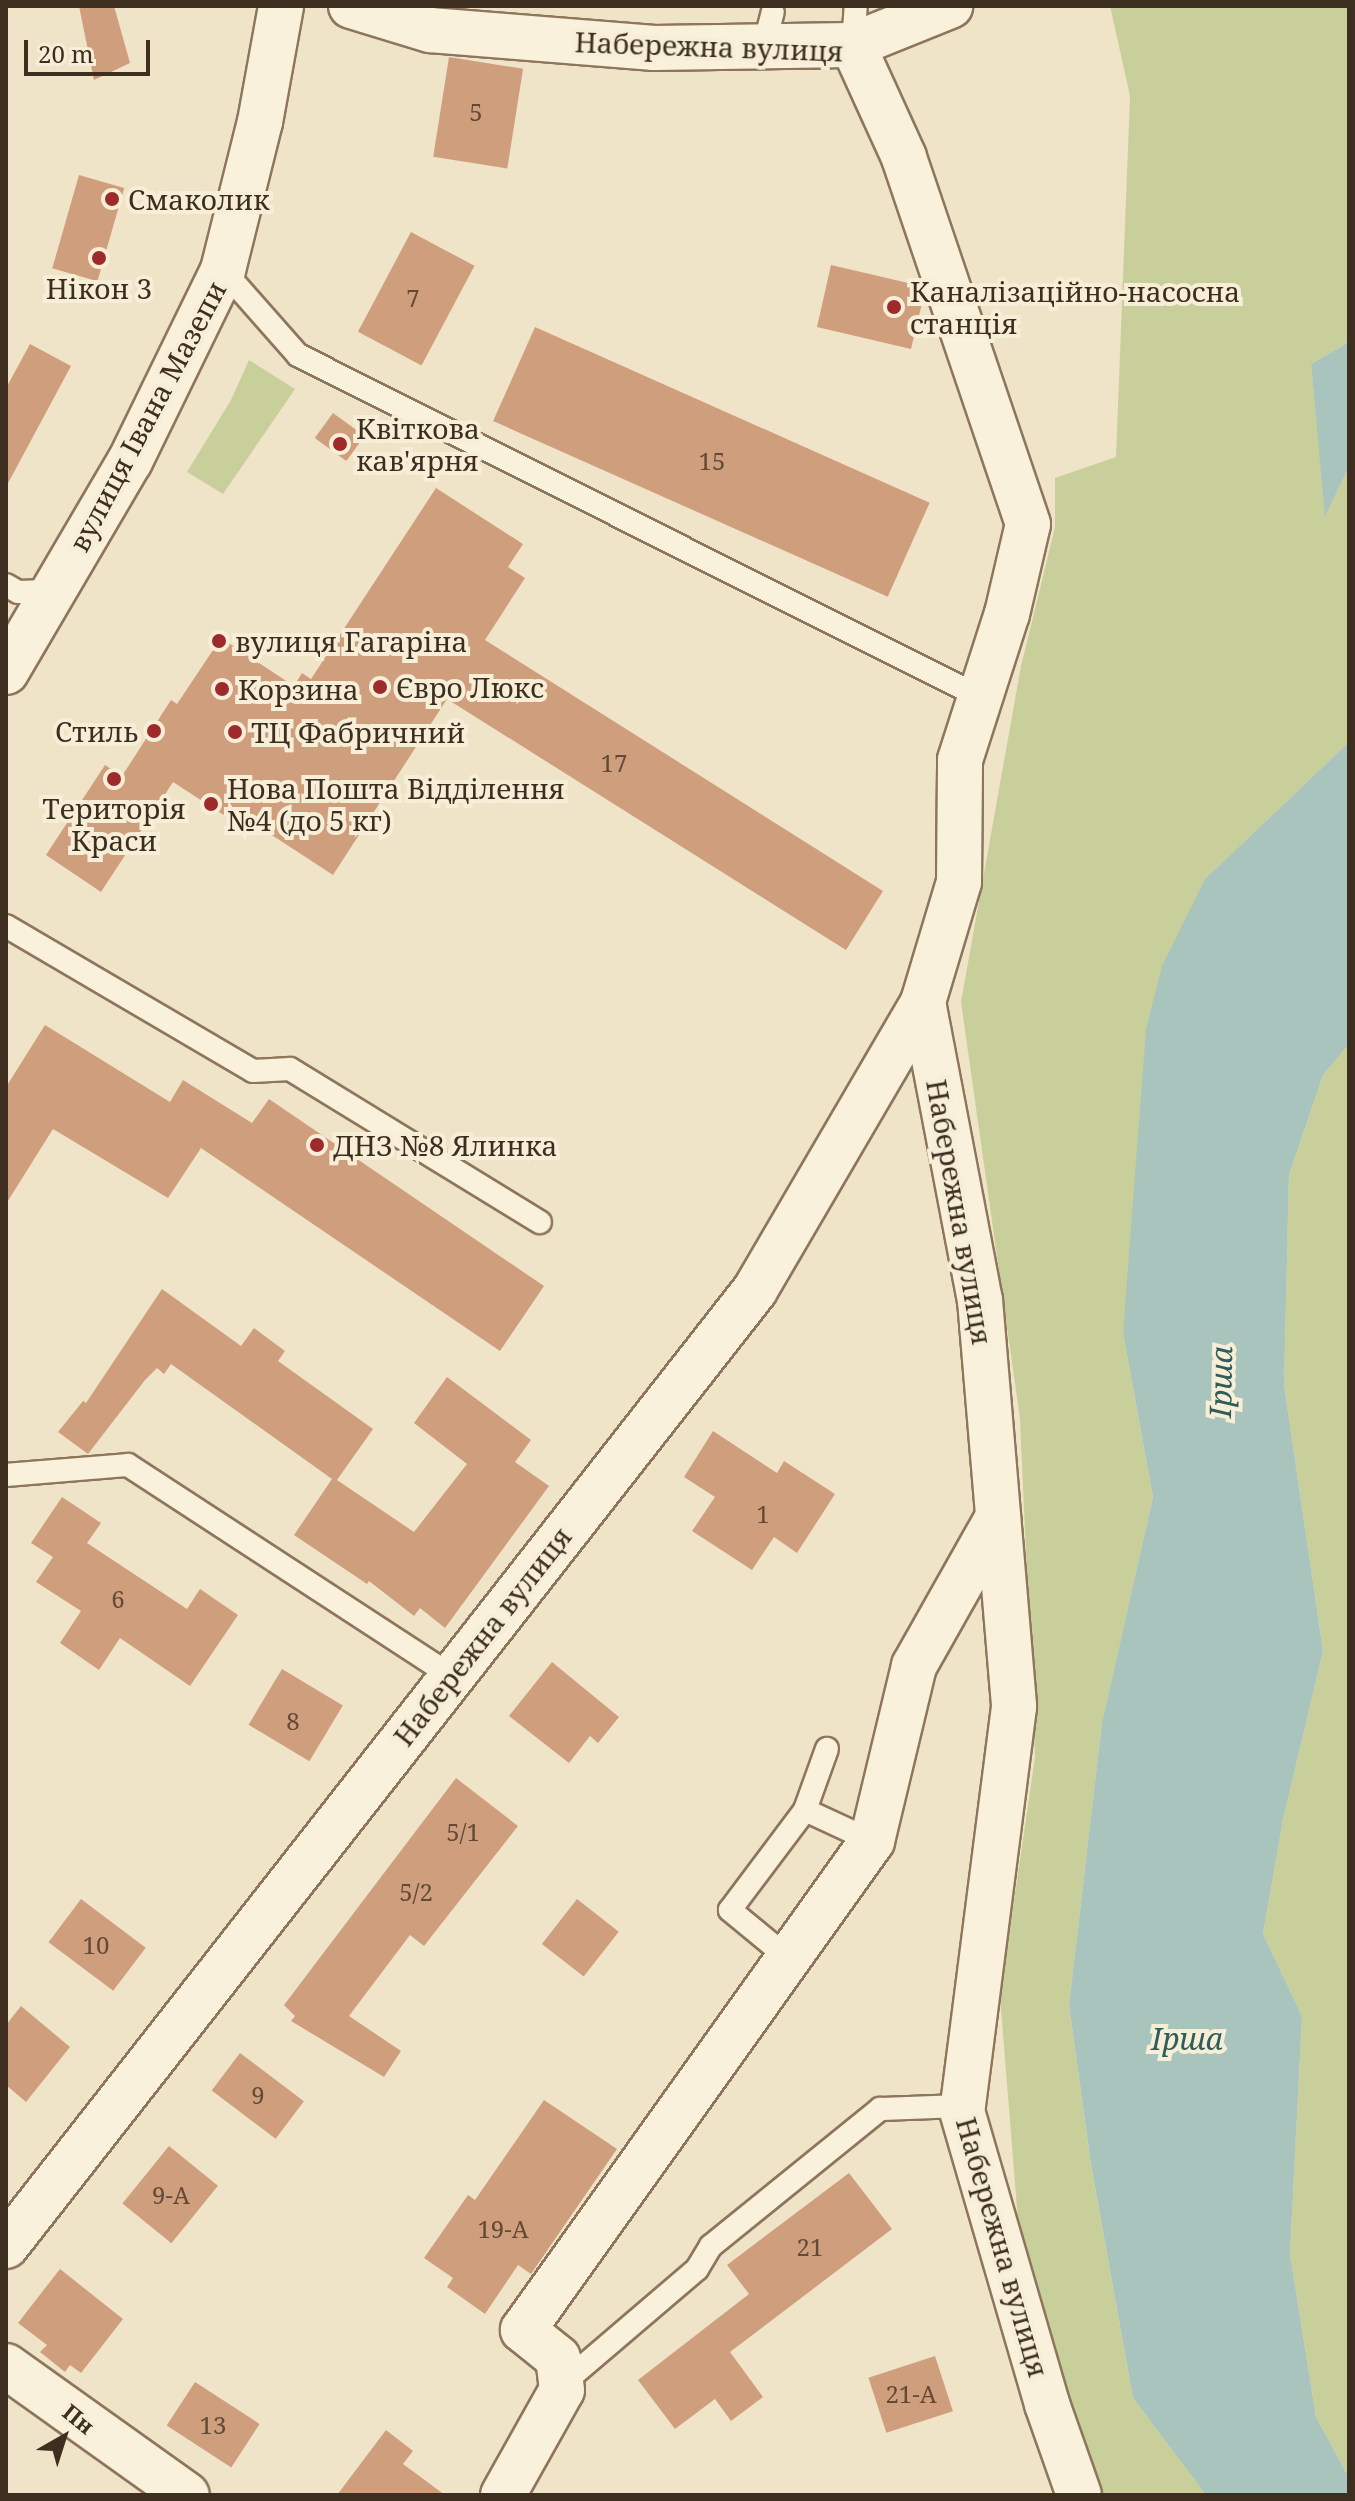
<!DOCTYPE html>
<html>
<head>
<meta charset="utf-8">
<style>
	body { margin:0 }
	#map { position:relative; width:1355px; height:2501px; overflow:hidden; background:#f0e4c8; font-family:"Noto Serif",serif }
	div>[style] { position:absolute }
	.green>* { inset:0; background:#c9cf9b }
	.water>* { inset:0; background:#a9c4bc }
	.building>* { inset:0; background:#cf9f7d; transform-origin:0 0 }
	.roads { filter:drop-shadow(2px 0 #8d765c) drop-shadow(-2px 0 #8d765c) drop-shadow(0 2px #8d765c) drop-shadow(0 -2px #8d765c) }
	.service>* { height:22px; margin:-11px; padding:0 11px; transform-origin:11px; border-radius:11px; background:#faf1dc }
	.minor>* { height:44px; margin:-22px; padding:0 22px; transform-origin:22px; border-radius:22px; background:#faf1dc }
	.secondary>* { height:44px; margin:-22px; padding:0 22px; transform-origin:22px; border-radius:22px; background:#faf1dc }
	.dots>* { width:22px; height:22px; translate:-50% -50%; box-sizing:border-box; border:4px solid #f7eed8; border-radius:50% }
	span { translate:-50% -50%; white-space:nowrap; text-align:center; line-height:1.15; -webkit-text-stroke:8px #f7eed8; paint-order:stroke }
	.number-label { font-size:24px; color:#624a37 }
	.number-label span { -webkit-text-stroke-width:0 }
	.street-label { font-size:28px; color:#3d2e20 }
	.poi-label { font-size:28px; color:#3d2e20 }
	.left { translate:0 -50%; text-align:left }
	.right { translate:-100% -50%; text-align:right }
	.water-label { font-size:30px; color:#2f5d5a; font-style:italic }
	.frame { position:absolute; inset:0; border:8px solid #3d2e20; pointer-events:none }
	.north { position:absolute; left:24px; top:2397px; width:80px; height:80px; -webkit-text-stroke:6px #f7eed8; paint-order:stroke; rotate:39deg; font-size:22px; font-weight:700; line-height:32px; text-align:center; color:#3d2e20 }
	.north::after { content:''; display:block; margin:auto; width:28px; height:36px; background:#3d2e20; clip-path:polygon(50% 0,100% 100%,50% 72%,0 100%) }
	.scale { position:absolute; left:24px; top:40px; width:126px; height:36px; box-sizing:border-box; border:4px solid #3d2e20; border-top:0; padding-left:10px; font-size:24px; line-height:28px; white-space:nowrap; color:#3d2e20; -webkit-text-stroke:6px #f7eed8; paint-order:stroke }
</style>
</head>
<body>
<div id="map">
	<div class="green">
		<i style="clip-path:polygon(1110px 6px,1349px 6px,1349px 342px,1311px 364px,1326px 515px,1349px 467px,1349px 742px,1205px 879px,1123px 1333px,1153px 1497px,1102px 1724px,1069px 2005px,1091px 2166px,1133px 2398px,1206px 2495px,1097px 2495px,1022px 2270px,1000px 1997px,1035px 1757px,1020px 1419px,961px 1002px,1021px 666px,1055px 527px,1055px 478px,1116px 457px,1130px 96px)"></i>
		<i style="clip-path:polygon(249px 360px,295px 389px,223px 494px,187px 472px,231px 400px)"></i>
		<i style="clip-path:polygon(1349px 1044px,1349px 2478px,1316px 2417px,1290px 2254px,1302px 2016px,1263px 1934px,1283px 1820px,1323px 1651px,1284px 1385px,1289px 1175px,1323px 1075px)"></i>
	</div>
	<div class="water">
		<i style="clip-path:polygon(1349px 342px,1349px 467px,1325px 517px,1311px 364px)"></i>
		<i style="clip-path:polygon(1349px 742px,1349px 1044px,1323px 1075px,1289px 1175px,1284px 1385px,1323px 1651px,1283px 1820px,1263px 1934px,1302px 2016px,1290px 2254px,1316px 2417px,1349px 2478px,1349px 2495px,1206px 2495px,1133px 2398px,1091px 2165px,1069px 2005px,1102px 1723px,1153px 1497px,1123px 1333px,1146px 1029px,1162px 966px,1205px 879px)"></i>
	</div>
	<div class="building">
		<i style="clip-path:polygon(79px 6px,114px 6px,130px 63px,94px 80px)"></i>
		<i style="left:449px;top:57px;width:75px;height:101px;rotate:9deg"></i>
		<i style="left:79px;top:175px;width:47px;height:97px;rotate:16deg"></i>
		<i style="left:411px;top:232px;width:72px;height:113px;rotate:28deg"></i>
		<i style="clip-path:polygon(831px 265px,921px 286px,924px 295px,911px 349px,817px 327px)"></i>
		<i style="left:535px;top:327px;width:432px;height:103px;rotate:24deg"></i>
		<i style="clip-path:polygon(30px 344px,71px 366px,6px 487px,6px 388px)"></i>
		<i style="left:333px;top:413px;width:39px;height:31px;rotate:36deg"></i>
		<i style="clip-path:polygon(436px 488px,523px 544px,508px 567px,525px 578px,485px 640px,883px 891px,846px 950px,447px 699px,333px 875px,258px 826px,253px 834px,173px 782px,101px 892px,46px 855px,105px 765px,122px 776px,171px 700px,177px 704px,221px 638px,294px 686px,302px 673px,311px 679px)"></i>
		<i style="clip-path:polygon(45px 1025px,170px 1102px,183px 1080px,252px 1123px,269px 1099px,544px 1286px,500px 1351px,201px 1148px,168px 1198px,53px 1129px,6px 1204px,6px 1087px)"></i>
		<i style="clip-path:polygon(162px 1289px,241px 1346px,254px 1328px,285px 1351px,278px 1361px,373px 1429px,337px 1480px,414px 1532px,467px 1464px,414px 1423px,447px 1377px,531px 1440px,515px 1462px,549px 1486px,445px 1628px,420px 1608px,414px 1616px,369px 1581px,367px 1584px,294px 1535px,332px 1479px,171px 1364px,164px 1374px,157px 1368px,145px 1380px,88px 1454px,58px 1432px,83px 1401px,86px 1403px)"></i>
		<i style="clip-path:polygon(713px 1431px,777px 1473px,784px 1461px,835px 1494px,797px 1553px,774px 1537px,752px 1570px,692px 1531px,715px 1497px,684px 1477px)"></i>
		<i style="clip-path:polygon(62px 1497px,101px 1523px,87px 1543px,187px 1609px,200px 1589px,238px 1615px,190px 1686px,120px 1638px,99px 1670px,60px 1643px,81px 1611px,36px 1582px,53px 1557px,31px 1543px)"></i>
		<i style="clip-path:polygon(552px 1662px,619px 1717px,598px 1743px,590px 1736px,569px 1763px,509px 1716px)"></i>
		<i style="left:282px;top:1669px;width:71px;height:65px;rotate:31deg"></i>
		<i style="clip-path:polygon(456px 1778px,518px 1826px,424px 1946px,410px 1935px,349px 2016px,401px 2051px,384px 2077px,291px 2021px,295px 2016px,284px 2005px)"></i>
		<i style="left:81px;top:1899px;width:81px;height:54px;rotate:37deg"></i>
		<i style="left:577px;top:1899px;width:53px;height:57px;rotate:38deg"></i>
		<i style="clip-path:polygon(21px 2006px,70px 2047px,26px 2102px,6px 2085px,6px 2025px)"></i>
		<i style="left:240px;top:2053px;width:80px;height:47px;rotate:37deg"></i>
		<i style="clip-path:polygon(544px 2100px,617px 2149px,531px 2274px,518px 2265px,485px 2314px,447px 2287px,453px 2278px,424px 2258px,468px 2195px,475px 2200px)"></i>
		<i style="left:169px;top:2146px;width:63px;height:74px;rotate:39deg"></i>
		<i style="clip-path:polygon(849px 2173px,892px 2229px,730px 2352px,763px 2397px,731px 2421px,715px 2399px,675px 2429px,638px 2380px,749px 2294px,727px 2265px)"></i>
		<i style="clip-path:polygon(60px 2269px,123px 2319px,81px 2373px,70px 2365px,65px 2372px,40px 2352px,47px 2345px,18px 2323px)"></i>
		<i style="left:935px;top:2356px;width:58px;height:70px;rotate:72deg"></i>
		<i style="left:195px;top:2382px;width:77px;height:52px;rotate:33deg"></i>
		<i style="clip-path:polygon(386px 2430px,413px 2451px,403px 2464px,445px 2495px,337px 2495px)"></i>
	</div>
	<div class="roads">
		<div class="service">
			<i style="left:853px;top:45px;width:39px;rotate:-86deg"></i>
			<i style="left:764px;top:47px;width:36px;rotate:-76deg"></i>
			<i style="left:223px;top:270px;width:113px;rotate:48.6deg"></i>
			<i style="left:298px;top:355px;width:763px;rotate:26.63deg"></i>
			<i style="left:6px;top:585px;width:14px;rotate:30deg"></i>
			<i style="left:18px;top:592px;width:36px;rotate:-2deg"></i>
			<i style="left:6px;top:926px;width:286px;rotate:30.4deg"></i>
			<i style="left:253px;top:1071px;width:37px;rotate:-3deg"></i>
			<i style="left:290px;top:1069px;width:293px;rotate:31.5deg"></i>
			<i style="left:6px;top:1475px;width:122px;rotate:-4.7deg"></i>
			<i style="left:128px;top:1465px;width:384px;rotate:33.1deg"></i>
			<i style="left:805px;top:1810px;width:74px;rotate:24.8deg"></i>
			<i style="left:787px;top:1957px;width:74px;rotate:-140.5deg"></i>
			<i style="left:730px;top:1910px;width:125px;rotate:-53.1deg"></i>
			<i style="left:805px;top:1810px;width:65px;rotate:-70.2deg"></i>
			<i style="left:560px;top:2386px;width:180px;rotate:-40.5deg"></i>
			<i style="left:697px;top:2269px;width:27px;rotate:-59deg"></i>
			<i style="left:711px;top:2246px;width:218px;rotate:-39deg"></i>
			<i style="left:880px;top:2109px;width:82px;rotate:-2.1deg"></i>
		</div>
		<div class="minor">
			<i style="left:351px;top:6px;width:83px;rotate:16.9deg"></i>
			<i style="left:430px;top:30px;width:225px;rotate:4.6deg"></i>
			<i style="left:654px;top:48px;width:199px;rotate:-0.9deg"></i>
			<i style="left:853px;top:45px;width:105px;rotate:-21.9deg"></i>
			<i style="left:923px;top:1002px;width:303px;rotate:79.2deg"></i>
			<i style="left:980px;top:1300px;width:408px;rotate:85.2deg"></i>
			<i style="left:1014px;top:1707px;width:407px;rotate:97.3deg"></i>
			<i style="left:962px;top:2111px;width:305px;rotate:73.8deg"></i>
			<i style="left:1047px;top:2404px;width:96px;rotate:70.6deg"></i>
			<i style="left:6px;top:2246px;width:1214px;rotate:-51.92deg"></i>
			<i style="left:755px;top:1290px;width:333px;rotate:-59.7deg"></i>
			<i style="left:923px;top:1002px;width:125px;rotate:-73.3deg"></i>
			<i style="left:959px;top:882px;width:122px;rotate:-89.5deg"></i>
			<i style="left:960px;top:760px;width:153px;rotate:-72.2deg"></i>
			<i style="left:1007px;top:614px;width:92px;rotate:-76.9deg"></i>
			<i style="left:1028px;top:524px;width:387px;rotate:-108.7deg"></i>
			<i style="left:904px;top:157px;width:123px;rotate:-114.5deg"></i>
			<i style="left:6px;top:2366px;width:222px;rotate:35.5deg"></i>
			<i style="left:503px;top:2495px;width:120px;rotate:-60.7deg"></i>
			<i style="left:562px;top:2390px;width:32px;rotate:-97deg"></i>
			<i style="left:558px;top:2358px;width:45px;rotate:-141.3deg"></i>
			<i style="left:523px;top:2330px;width:601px;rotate:-54.48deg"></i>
			<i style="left:872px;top:1841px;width:180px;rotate:-76.5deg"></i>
			<i style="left:914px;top:1666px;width:171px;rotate:-60.6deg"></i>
		</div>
		<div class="secondary">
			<i style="left:6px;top:672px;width:245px;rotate:-59.6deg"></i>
			<i style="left:130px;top:461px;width:212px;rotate:-64deg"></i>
			<i style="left:223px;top:270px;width:153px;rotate:-76deg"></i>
			<i style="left:260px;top:122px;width:118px;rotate:-79.7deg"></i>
		</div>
	</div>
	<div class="dots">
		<i style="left:112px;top:199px;background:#9e2a2b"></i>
		<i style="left:99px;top:258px;background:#9e2a2b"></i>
		<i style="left:894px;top:307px;background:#9e2a2b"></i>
		<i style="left:340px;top:444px;background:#9e2a2b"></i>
		<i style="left:219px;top:641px;background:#9e2a2b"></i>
		<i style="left:380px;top:687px;background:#9e2a2b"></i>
		<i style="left:222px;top:689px;background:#9e2a2b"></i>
		<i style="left:154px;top:731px;background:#9e2a2b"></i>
		<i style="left:235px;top:732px;background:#9e2a2b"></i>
		<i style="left:114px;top:779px;background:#9e2a2b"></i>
		<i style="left:211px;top:804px;background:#9e2a2b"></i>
		<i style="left:317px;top:1145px;background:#9e2a2b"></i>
	</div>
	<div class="number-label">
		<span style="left:476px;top:112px">5</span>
		<span style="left:413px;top:298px">7</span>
		<span style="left:712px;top:461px">15</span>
		<span style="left:614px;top:763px">17</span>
		<span style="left:763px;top:1514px">1</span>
		<span style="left:118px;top:1599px">6</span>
		<span style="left:293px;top:1721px">8</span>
		<span style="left:463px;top:1832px">5/1</span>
		<span style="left:416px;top:1892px">5/2</span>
		<span style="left:96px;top:1945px">10</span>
		<span style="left:258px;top:2095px">9</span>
		<span style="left:171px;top:2195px">9-А</span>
		<span style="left:503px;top:2229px">19-А</span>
		<span style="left:810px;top:2247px">21</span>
		<span style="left:911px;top:2394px">21-А</span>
		<span style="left:213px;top:2425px">13</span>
	</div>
	<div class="street-label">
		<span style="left:709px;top:46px;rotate:2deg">Набережна вулиця</span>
		<span style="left:147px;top:416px;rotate:-62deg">вулиця Івана Мазепи</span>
		<span style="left:960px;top:1212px;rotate:80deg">Набережна вулиця</span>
		<span style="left:482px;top:1636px;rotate:-52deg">Набережна вулиця</span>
		<span style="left:1003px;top:2247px;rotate:74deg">Набережна вулиця</span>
	</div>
	<div class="poi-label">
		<span class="left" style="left:128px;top:199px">Смаколик</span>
		<span style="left:99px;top:288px">Нікон 3</span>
		<span class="left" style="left:910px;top:307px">Каналізаційно-насосна<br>станція</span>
		<span class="left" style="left:356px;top:444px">Квіткова<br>кав'ярня</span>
		<span class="left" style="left:235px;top:641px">вулиця Гагаріна</span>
		<span class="left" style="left:396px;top:687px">Євро Люкс</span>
		<span class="left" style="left:238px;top:689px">Корзина</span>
		<span class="right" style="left:138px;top:731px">Стиль</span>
		<span class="left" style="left:251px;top:732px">ТЦ Фабричний</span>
		<span class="left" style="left:227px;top:804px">Нова Пошта Відділення<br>№4 (до 5 кг)</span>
		<span style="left:114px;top:824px">Територія<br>Краси</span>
		<span class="left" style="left:333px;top:1145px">ДНЗ №8 Ялинка</span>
	</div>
	<div class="water-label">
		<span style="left:1221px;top:1382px;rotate:-89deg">Ірша</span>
		<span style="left:1187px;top:2039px">Ірша</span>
	</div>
	<div class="frame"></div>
	<div class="north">Пн</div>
	<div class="scale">20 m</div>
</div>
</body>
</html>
